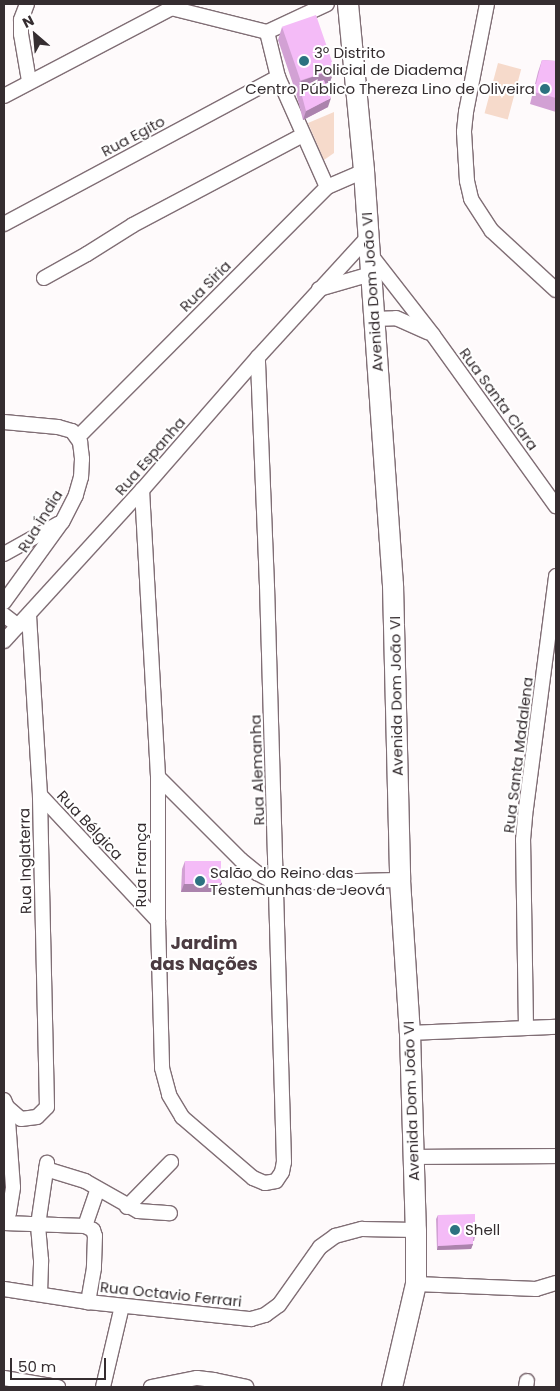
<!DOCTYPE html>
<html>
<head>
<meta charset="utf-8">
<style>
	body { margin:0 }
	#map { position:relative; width:560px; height:1391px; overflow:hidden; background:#fefafb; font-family:Poppins,sans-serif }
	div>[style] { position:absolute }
	.green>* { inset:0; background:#f6dacb; transform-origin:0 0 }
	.roads { filter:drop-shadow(1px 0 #806e75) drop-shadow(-1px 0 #806e75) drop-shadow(0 1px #806e75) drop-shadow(0 -1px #806e75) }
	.street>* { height:14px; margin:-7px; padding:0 7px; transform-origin:7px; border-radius:7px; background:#fff }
	.secondary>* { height:20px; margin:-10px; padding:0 10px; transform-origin:10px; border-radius:10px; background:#fff }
	.wall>* { inset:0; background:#d2a1d4 }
	.shaded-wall>* { inset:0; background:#ab83ad }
	.building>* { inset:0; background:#f4bbf7; transform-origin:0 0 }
	.dots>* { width:14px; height:14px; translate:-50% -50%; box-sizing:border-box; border:2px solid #fff; border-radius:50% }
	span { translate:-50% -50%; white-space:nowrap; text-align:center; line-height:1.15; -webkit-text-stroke:4px #fff; paint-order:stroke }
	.poi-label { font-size:15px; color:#352d30 }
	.left { translate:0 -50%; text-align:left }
	.right { translate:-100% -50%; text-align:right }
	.street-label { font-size:15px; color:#352d30 }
	.quarter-label { font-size:18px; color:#4b3b41; font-weight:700 }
	.frame { position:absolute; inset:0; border:5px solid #352d30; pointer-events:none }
	.north { position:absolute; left:10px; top:10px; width:50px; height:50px; -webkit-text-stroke:4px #fff; paint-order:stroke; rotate:333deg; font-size:14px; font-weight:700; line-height:20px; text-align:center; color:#352d30 }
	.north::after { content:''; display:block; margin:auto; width:18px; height:22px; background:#352d30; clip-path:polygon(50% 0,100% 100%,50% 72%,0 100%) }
	.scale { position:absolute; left:10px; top:1358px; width:96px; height:22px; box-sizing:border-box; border:2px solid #352d30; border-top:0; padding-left:6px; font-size:15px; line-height:18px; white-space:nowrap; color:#352d30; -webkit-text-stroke:4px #fff; paint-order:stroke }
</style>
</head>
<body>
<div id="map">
	<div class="green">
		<i style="left:498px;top:63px;width:24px;height:52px;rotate:15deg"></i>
		<i style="clip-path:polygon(334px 112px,334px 153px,324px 160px,308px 123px)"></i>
	</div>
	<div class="roads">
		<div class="street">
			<i style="left:27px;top:4px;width:17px;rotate:111deg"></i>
			<i style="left:21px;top:20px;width:14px;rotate:90deg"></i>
			<i style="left:21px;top:34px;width:48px;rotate:80.3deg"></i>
			<i style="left:487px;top:4px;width:110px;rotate:101deg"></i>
			<i style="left:466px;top:112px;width:20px;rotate:96deg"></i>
			<i style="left:464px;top:132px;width:49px;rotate:86.5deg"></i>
			<i style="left:467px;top:181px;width:18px;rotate:77deg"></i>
			<i style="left:471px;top:199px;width:38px;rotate:57deg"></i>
			<i style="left:492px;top:231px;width:87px;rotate:42.7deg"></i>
			<i style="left:171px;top:8px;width:99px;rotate:14deg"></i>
			<i style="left:267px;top:32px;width:46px;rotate:76.3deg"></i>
			<i style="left:278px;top:77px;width:120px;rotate:66deg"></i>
			<i style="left:267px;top:32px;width:66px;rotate:-25deg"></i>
			<i style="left:4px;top:96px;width:198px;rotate:-27.7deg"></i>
			<i style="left:4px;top:224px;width:311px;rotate:-28.2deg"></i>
			<i style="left:370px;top:254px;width:103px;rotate:52.1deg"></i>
			<i style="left:433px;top:335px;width:211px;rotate:54.3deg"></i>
			<i style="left:44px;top:278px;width:49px;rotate:-29.2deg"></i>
			<i style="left:87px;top:254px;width:54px;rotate:-32.2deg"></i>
			<i style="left:133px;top:225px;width:192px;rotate:-27.9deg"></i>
			<i style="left:319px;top:289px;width:54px;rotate:-16.1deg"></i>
			<i style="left:373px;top:319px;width:23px;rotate:-2deg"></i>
			<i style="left:396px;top:318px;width:35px;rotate:24deg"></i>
			<i style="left:4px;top:422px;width:54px;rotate:5.3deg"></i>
			<i style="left:58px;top:427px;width:15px;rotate:16deg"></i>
			<i style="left:72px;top:431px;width:14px;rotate:54deg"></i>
			<i style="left:80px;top:442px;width:17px;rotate:83deg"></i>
			<i style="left:82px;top:459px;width:18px;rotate:93deg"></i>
			<i style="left:81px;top:477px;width:19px;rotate:106deg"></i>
			<i style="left:76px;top:495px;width:30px;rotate:117deg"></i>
			<i style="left:62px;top:522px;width:99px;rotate:125.9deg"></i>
			<i style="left:78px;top:437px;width:353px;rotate:-45.1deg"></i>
			<i style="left:327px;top:187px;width:40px;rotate:-23.4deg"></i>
			<i style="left:142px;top:490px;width:287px;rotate:86.8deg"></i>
			<i style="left:158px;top:777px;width:144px;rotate:90deg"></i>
			<i style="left:158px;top:921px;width:147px;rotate:88.4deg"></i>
			<i style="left:162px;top:1068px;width:28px;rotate:75deg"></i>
			<i style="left:169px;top:1095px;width:26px;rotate:59deg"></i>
			<i style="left:182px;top:1117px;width:94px;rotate:40.7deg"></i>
			<i style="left:253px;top:1178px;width:13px;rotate:23deg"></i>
			<i style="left:265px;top:1183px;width:11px;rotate:-10deg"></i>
			<i style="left:276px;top:1181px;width:11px;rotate:-56deg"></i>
			<i style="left:282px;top:1172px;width:10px;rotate:-79deg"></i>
			<i style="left:284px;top:1162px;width:576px;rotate:-91.69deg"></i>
			<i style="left:267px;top:586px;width:229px;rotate:-92.3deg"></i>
			<i style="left:4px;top:554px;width:62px;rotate:-29.1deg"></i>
			<i style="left:4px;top:615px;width:18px;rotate:38deg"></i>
			<i style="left:4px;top:641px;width:205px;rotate:-47.6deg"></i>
			<i style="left:142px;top:490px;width:176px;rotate:-48.9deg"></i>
			<i style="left:258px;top:357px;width:163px;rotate:-47.5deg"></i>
			<i style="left:158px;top:777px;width:117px;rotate:45deg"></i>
			<i style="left:241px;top:860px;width:21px;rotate:39deg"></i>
			<i style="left:257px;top:873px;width:21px;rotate:28deg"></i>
			<i style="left:276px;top:883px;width:124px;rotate:-1.4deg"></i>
			<i style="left:40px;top:795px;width:173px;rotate:46.9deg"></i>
			<i style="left:526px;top:1028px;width:188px;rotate:-90.9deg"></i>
			<i style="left:523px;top:840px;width:32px;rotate:-85deg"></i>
			<i style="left:526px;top:808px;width:234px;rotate:-82.6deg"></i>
			<i style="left:410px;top:1033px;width:146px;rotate:-2.4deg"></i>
			<i style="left:4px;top:1100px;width:8px;rotate:67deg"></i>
			<i style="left:7px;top:1107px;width:18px;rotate:41deg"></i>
			<i style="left:21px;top:1119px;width:16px;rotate:-7deg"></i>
			<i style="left:37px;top:1117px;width:14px;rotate:-45deg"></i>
			<i style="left:47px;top:1107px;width:312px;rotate:-91.3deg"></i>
			<i style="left:40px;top:795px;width:181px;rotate:-93.5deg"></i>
			<i style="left:413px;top:1157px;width:143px;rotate:-0.4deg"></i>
			<i style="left:46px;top:1169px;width:41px;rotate:17.1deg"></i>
			<i style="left:85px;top:1181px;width:61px;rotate:29.5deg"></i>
			<i style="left:138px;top:1211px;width:32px;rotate:4deg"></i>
			<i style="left:127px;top:1207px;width:63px;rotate:-45.6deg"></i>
			<i style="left:4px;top:1221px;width:9px;rotate:-58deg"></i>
			<i style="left:9px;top:1213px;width:26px;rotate:-81deg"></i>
			<i style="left:13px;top:1187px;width:80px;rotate:-94.3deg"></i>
			<i style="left:4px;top:1223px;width:81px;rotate:2.1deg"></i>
			<i style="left:85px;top:1226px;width:9px;rotate:27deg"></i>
			<i style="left:93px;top:1230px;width:6px;rotate:72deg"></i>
			<i style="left:95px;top:1236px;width:32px;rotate:92deg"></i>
			<i style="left:94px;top:1268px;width:35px;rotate:100deg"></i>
			<i style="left:85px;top:1226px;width:39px;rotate:-71deg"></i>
			<i style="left:416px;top:1284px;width:120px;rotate:2.4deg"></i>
			<i style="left:536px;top:1289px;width:21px;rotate:-17deg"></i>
			<i style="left:4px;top:1289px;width:85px;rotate:8.8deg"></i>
			<i style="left:88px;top:1302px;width:164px;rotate:6deg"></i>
			<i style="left:251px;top:1319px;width:15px;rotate:-16deg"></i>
			<i style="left:265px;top:1315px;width:17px;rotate:-36deg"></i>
			<i style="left:279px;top:1305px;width:71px;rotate:-54.7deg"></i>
			<i style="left:320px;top:1247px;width:19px;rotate:-36deg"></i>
			<i style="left:335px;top:1236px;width:28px;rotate:-15deg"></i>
			<i style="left:362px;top:1229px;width:54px;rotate:1.1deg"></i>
			<i style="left:40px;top:1293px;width:33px;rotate:-88deg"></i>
			<i style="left:41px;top:1260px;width:35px;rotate:-95deg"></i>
			<i style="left:38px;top:1225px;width:63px;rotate:-81.7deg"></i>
			<i style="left:4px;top:1378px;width:55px;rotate:9.5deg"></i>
			<i style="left:103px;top:1387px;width:83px;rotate:-76.8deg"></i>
			<i style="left:151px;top:1387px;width:47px;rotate:-11.1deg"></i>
			<i style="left:197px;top:1378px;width:17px;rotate:7deg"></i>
			<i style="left:214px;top:1380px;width:33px;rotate:12deg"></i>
			<i style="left:526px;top:1387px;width:6px;rotate:-81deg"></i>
		</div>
		<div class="secondary">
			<i style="left:348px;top:4px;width:168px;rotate:84.5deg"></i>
			<i style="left:364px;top:171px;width:415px;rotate:86deg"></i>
			<i style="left:393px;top:585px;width:295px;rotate:88.6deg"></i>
			<i style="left:400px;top:880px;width:153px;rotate:86.3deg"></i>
			<i style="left:410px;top:1033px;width:197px;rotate:88.3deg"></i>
			<i style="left:416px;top:1230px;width:54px;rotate:90deg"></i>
			<i style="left:416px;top:1284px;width:106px;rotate:103.1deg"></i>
		</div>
	</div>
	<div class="wall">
		<i style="clip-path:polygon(282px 27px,330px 82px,325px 84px,328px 107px,303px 120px,296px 93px,278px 40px)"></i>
		<i style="clip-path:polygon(542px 60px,556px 61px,556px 112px,530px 104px,538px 72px)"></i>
		<i style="clip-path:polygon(185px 861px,222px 883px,219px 892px,181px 892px,182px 869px)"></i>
		<i style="clip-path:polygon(438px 1215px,475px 1237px,474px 1241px,473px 1241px,473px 1244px,471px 1249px,437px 1250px,436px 1219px)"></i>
	</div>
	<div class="shaded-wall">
		<i style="clip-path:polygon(335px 69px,330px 82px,301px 92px,299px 85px,301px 81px)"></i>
		<i style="clip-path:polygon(331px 98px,328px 107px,303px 120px,306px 111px)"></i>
		<i style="clip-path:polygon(222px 883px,219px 892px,181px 892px,184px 884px)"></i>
		<i style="clip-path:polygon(473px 1244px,471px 1249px,437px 1250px,438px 1246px)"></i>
	</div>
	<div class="building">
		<i style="left:316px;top:15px;width:57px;height:36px;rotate:71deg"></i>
		<i style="clip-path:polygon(542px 60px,556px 61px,556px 98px,534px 92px)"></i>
		<i style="clip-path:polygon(324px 80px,331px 98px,306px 111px,299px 85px)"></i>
		<i style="left:185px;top:861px;width:36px;height:23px"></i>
		<i style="clip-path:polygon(475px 1214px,475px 1237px,473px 1237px,473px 1244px,438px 1246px,438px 1215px)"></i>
	</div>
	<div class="dots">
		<i style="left:304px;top:61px;background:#2c7280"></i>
		<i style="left:545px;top:89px;background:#2c7280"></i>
		<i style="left:200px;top:881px;background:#2c7280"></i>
		<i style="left:455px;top:1230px;background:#2c7280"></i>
	</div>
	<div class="poi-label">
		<span class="left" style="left:314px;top:61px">3º Distrito<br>Policial de Diadema</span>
		<span class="right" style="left:535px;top:89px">Centro Público Thereza Lino de Oliveira</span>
		<span class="left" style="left:210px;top:881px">Salão do Reino das<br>Testemunhas de Jeová</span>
		<span class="left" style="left:465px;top:1230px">Shell</span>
	</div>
	<div class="street-label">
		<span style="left:133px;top:136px;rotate:-28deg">Rua Egito</span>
		<span style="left:205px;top:286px;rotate:-45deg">Rua Siria</span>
		<span style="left:372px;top:292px;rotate:-94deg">Avenida Dom João VI</span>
		<span style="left:499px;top:399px;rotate:54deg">Rua Santa Clara</span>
		<span style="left:150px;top:456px;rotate:-49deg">Rua Espanha</span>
		<span style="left:40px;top:521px;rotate:-58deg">Rua Índia</span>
		<span style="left:396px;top:696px;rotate:-91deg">Avenida Dom João VI</span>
		<span style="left:518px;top:755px;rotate:-83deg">Rua Santa Madalena</span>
		<span style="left:257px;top:770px;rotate:-92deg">Rua Alemanha</span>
		<span style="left:90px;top:825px;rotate:47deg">Rua Bélgica</span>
		<span style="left:25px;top:861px;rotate:-91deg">Rua Inglaterra</span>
		<span style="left:141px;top:865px;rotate:-90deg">Rua França</span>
		<span style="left:411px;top:1101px;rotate:-92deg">Avenida Dom João VI</span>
		<span style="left:171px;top:1294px;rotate:6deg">Rua Octavio Ferrari</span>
	</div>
	<div class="quarter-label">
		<span style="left:204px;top:954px">Jardim<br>das Nações</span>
	</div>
	<div class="frame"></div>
	<div class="north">N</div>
	<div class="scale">50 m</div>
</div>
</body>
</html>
